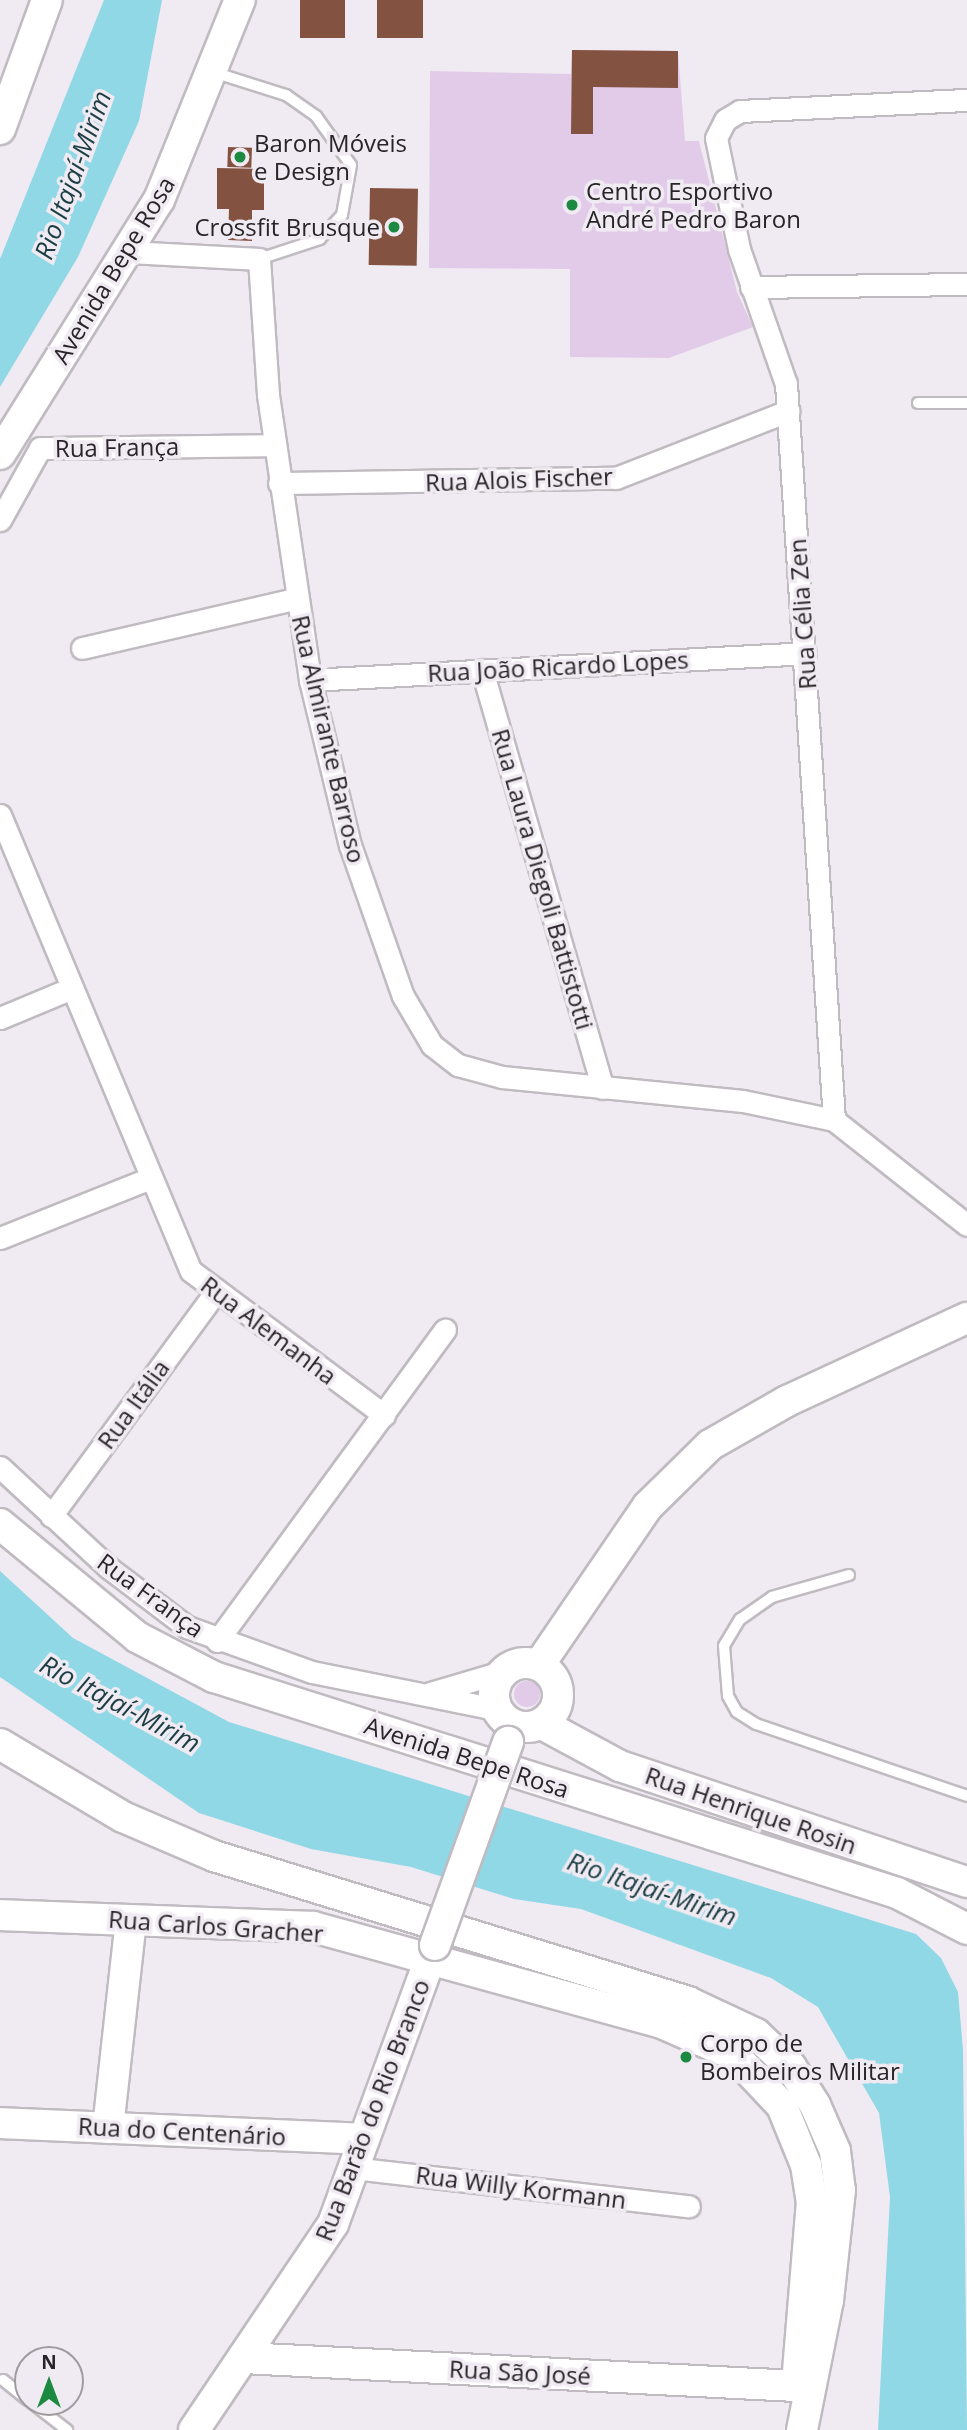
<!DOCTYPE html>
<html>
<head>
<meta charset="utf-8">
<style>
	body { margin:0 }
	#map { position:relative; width:967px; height:2430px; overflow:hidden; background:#f0eaf2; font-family:"Open Sans",sans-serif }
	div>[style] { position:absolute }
	.green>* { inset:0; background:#e2cbe8 }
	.round { border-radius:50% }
	.water>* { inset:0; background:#90d8e5 }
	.building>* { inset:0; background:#845240; transform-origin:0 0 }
	.roads { filter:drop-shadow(2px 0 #c0bac1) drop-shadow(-2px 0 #c0bac1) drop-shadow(0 2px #c0bac1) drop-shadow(0 -2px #c0bac1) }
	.lane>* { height:10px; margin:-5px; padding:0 5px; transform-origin:5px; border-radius:5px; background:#fff }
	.street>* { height:21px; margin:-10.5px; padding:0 10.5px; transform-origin:10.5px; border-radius:10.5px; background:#fff }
	.secondary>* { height:30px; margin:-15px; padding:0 15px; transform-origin:15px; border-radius:15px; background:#fff }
	.secondary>.ring { margin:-15px; padding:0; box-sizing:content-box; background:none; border:30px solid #fff; border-radius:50% }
	.bridges { filter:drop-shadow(2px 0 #c0bac1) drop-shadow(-2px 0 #c0bac1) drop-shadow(0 2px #c0bac1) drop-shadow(0 -2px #c0bac1) }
	.secondary-bridge>* { height:30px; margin:-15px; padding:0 15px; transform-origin:15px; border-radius:15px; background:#fff }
	.dots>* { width:19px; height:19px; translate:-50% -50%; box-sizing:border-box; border:4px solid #f0eaf2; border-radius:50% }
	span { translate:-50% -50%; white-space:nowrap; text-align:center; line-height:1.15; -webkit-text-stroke:7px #f0eaf2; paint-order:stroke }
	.poi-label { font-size:24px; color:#282528 }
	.left { translate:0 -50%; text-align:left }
	.right { translate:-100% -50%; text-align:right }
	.street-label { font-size:24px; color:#282528 }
	.water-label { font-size:26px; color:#1b3e44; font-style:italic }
	.north { position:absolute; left:14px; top:2346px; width:70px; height:70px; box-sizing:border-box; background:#f0eaf2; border:2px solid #a09ba1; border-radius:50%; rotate:0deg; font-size:19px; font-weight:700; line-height:28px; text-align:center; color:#282528 }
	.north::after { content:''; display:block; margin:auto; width:24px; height:32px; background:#1c8940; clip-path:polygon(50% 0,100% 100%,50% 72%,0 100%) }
</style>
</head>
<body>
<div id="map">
	<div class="green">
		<i style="clip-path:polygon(572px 50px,678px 51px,685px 141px,699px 141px,737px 292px,753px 327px,669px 358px,570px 357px,570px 269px,429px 268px,430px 71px,571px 74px)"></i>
		<i class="round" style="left:514px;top:1681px;width:26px;height:26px"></i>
	</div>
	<div class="water">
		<i style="clip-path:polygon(104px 0,162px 0,139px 121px,78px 257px,0 387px,0 259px)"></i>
		<i style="clip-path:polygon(0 1571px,73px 1638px,229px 1722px,916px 1934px,941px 1958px,958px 1992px,963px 2050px,967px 2430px,878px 2430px,890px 2197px,879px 2113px,818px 2007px,771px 1978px,581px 1909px,514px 1899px,411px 1867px,311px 1849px,199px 1813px,0 1677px)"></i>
	</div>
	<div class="building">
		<i style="left:300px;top:0;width:45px;height:38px"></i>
		<i style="left:377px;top:0;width:46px;height:38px"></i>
		<i style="clip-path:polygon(572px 50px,678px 51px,678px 88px,593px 87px,593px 134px,571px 134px)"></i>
		<i style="left:228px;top:147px;width:24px;height:20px;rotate:2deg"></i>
		<i style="clip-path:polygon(217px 168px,264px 169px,264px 210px,252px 210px,252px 241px,228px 240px,229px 209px,217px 209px)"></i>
		<i style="left:370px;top:188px;width:48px;height:77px;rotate:1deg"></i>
	</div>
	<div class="roads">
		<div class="lane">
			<i style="left:213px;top:72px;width:77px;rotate:17.5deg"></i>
			<i style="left:286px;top:95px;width:37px;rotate:35deg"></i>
			<i style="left:316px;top:116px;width:60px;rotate:54.5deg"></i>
			<i style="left:351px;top:165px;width:51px;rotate:100.2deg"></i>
			<i style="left:342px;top:215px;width:33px;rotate:133deg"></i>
			<i style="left:320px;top:239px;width:64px;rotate:161.8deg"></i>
			<i style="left:918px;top:403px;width:49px"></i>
			<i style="left:849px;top:1575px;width:80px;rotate:164.1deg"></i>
			<i style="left:772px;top:1597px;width:39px;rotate:145deg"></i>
			<i style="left:740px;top:1619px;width:31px;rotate:121deg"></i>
			<i style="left:724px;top:1646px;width:50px;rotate:85.4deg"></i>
			<i style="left:728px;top:1696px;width:18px;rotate:61deg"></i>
			<i style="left:737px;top:1712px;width:22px;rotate:32deg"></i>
			<i style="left:756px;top:1724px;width:223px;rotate:18.8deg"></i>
			<i style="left:3px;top:2380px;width:32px;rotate:39deg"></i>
			<i style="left:31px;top:2402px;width:46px;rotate:37.9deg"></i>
		</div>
		<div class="street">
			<i style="left:130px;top:252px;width:129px;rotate:3.1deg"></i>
			<i style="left:259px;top:259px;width:136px;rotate:86.2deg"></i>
			<i style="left:268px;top:395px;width:288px;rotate:81.6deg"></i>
			<i style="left:310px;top:680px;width:170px;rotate:76.4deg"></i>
			<i style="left:350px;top:845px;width:160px;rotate:70.7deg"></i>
			<i style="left:403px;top:996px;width:57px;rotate:59.4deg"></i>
			<i style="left:432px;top:1045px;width:33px;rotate:38deg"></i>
			<i style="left:458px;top:1065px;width:46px;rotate:15.3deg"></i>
			<i style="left:502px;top:1077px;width:242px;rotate:5.7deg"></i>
			<i style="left:743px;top:1101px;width:93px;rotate:11.8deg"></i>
			<i style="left:834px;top:1120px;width:169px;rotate:38.3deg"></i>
			<i style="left:751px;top:287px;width:216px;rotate:-0.8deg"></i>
			<i style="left:279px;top:483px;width:337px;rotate:-0.9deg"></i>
			<i style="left:616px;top:478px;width:185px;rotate:-21.3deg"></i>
			<i style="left:0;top:520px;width:82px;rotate:-60.9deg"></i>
			<i style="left:40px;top:448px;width:235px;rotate:-0.7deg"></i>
			<i style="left:82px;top:648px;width:219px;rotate:-13deg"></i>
			<i style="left:482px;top:670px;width:435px;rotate:73.9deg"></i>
			<i style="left:310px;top:680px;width:496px;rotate:-3.1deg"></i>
			<i style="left:0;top:815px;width:494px;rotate:67.3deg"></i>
			<i style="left:191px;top:1271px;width:241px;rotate:36.7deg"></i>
			<i style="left:0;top:1018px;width:78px;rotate:-22.6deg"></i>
			<i style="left:834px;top:1120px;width:738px;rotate:-93.73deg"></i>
			<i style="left:786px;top:384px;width:143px;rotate:-109.2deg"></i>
			<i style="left:739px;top:249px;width:113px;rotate:-101.7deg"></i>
			<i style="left:716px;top:138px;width:20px;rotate:-63deg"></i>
			<i style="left:725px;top:120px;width:17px;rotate:-31deg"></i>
			<i style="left:740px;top:111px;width:227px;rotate:-2.8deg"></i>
			<i style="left:0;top:1238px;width:162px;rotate:-21.7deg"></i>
			<i style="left:0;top:1467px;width:149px;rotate:42.8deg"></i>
			<i style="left:109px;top:1568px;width:98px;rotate:37.1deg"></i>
			<i style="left:187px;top:1627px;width:133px;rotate:19.8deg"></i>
			<i style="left:312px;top:1672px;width:188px;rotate:11.4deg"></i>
			<i style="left:51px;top:1516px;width:277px;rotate:-53.7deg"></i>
			<i style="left:217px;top:1641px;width:386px;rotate:-53.8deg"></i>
			<i style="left:430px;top:1693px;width:75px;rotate:-16.3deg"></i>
			<i style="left:353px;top:2168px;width:338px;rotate:6.5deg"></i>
		</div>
		<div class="secondary">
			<i style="left:0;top:129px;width:137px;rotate:-70deg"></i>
			<i style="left:0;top:454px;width:300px;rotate:-58deg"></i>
			<i style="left:159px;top:200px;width:216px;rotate:-68deg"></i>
			<i style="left:0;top:1524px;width:178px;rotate:39.5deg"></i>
			<i style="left:137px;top:1637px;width:87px;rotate:27.5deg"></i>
			<i style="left:214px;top:1677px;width:716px;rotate:17.55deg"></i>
			<i style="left:897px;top:1893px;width:79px;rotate:27.2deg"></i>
			<i class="ring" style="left:494px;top:1663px;width:34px;height:34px"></i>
			<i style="left:539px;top:1665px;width:193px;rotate:-55.6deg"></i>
			<i style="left:648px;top:1506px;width:87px;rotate:-44.5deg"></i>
			<i style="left:710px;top:1445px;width:89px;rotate:-29.7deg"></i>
			<i style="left:787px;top:1401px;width:198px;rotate:-24.8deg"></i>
			<i style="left:542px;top:1724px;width:89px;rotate:28.3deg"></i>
			<i style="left:620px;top:1766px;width:366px;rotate:18.5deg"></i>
			<i style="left:0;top:1744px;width:143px;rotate:30.7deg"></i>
			<i style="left:123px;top:1817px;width:99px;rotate:23.2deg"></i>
			<i style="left:214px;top:1856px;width:496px;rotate:17.1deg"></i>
			<i style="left:688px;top:2002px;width:75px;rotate:25.2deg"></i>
			<i style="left:756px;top:2034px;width:48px;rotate:43.3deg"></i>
			<i style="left:791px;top:2067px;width:45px;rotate:57.7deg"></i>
			<i style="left:815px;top:2105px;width:50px;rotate:66.5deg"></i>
			<i style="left:835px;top:2151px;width:39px;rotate:83deg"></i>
			<i style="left:840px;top:2190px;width:111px;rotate:96.2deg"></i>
			<i style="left:828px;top:2300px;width:133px;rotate:101.3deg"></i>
			<i style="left:0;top:1915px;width:313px;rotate:2.2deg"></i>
			<i style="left:313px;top:1927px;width:362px;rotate:15.4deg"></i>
			<i style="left:662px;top:2023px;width:79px;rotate:24deg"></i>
			<i style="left:734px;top:2055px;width:70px;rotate:46.7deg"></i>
			<i style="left:782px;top:2106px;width:64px;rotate:67.9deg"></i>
			<i style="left:806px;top:2165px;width:36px;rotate:81deg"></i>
			<i style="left:812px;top:2201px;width:170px;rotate:94.7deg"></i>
			<i style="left:0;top:2123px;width:364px;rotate:2.5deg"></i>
			<i style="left:108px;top:2128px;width:209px;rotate:-83.7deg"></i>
			<i style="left:243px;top:2358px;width:554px;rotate:2.9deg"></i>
			<i style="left:194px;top:2430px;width:249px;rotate:-56deg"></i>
			<i style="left:333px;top:2224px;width:297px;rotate:-69.9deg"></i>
		</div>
	</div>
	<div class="bridges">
		<div class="secondary-bridge">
			<i style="left:435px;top:1945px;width:216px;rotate:-70.2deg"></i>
		</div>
	</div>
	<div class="dots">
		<i style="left:240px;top:157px;background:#1c8940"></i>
		<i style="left:572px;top:205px;background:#1c8940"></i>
		<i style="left:394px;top:227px;background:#1c8940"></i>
		<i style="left:686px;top:2057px;background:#1c8940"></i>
	</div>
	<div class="poi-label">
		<span class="left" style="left:254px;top:157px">Baron Móveis<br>e Design</span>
		<span class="left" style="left:586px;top:205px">Centro Esportivo<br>André Pedro Baron</span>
		<span class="right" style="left:380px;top:227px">Crossfit Brusque</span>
		<span class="left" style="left:700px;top:2057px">Corpo de<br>Bombeiros Militar</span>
	</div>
	<div class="street-label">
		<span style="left:113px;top:270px;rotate:-59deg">Avenida Bepe Rosa</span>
		<span style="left:117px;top:447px;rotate:-1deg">Rua França</span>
		<span style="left:519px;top:479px;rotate:-2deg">Rua Alois Fischer</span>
		<span style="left:802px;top:614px;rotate:-94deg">Rua Célia Zen</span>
		<span style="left:558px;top:666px;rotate:-3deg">Rua João Ricardo Lopes</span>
		<span style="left:329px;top:739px;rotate:77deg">Rua Almirante Barroso</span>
		<span style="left:543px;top:879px;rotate:74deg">Rua Laura Diegoli Battistotti</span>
		<span style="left:269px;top:1330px;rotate:37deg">Rua Alemanha</span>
		<span style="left:133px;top:1404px;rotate:-54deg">Rua Itália</span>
		<span style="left:151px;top:1595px;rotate:36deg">Rua França</span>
		<span style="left:467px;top:1757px;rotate:18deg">Avenida Bepe Rosa</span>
		<span style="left:751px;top:1810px;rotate:19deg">Rua Henrique Rosin</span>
		<span style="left:216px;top:1926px;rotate:4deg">Rua Carlos Gracher</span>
		<span style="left:372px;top:2110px;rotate:-69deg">Rua Barão do Rio Branco</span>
		<span style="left:182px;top:2131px;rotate:3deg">Rua do Centenário</span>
		<span style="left:521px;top:2187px;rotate:7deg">Rua Willy Kormann</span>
		<span style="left:520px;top:2372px;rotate:3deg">Rua São José</span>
	</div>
	<div class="water-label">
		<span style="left:73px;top:175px;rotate:-70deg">Rio Itajaí-Mirim</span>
		<span style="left:120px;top:1704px;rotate:28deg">Rio Itajaí-Mirim</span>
		<span style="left:652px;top:1889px;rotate:19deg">Rio Itajaí-Mirim</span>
	</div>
	<div class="north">N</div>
</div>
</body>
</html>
